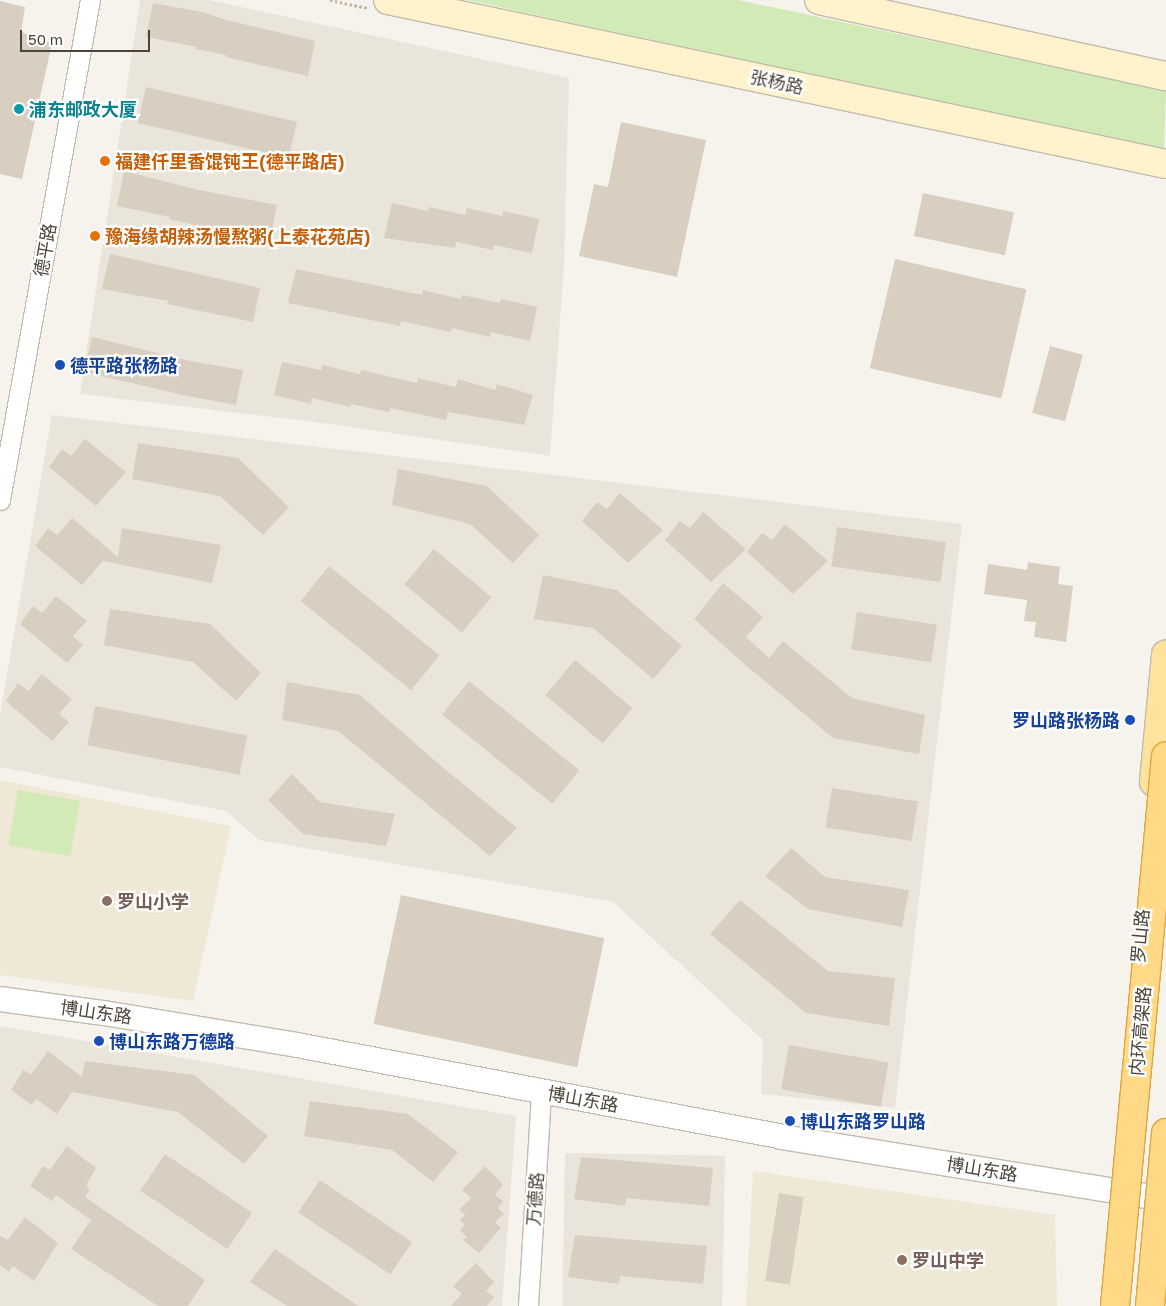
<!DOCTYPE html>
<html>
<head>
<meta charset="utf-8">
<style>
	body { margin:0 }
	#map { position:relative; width:1166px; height:1306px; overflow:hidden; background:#f6f3ec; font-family:"Golos Text","Noto Sans SC",sans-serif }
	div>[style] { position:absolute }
	.residential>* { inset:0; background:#eae5da; transform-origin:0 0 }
	.education>* { inset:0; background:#efe8d6 }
	.green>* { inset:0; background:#d2eab5; transform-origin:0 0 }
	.building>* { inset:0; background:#d8cfc1; transform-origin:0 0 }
	.path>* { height:3px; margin-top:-1.5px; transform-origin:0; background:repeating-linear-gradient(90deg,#c4b79f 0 2.5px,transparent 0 5px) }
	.roads { filter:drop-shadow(1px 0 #c2bbae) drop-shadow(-1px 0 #c2bbae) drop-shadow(0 1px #c2bbae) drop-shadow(0 -1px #c2bbae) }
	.minor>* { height:19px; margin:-9.5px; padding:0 9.5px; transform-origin:9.5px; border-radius:9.5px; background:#fff }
	.tertiary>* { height:24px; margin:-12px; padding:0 12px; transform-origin:12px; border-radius:12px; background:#fff }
	.secondary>* { height:28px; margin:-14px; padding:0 14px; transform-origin:14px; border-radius:14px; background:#fff3cd }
	.primary>* { height:28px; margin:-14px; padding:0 14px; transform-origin:14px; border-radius:14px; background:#ffe39c }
	.bridges { filter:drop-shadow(1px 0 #e0a43c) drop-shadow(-1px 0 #e0a43c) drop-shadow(0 1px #e0a43c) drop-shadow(0 -1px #e0a43c) }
	.trunk-bridge>* { height:28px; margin:-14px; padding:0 14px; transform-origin:14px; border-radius:14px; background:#ffd985 }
	.dots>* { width:14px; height:14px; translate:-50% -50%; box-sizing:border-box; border:2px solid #fff; border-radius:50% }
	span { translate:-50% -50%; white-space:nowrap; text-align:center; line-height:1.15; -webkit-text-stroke:4.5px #fff; paint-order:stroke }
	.street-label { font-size:18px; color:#4b4439 }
	.culture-label { font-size:18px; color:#0d838f; font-weight:700 }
	.left { translate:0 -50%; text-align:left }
	.food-label { font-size:18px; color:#c56008; font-weight:700 }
	.transit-label { font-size:18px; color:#164399; font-weight:700 }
	.right { translate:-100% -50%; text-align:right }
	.education-label { font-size:18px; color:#785e54; font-weight:700 }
	.scale { position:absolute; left:20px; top:30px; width:130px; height:22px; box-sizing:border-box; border:2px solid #4b4439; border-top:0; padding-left:6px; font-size:15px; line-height:18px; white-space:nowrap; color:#4b4439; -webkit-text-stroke:4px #fff; paint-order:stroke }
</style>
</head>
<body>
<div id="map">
	<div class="residential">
		<i style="clip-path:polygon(140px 0,209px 0,569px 78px,564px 267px,550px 456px,331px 424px,80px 394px)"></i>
		<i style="clip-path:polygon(52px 415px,962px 524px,895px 1108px,761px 1094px,763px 1040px,613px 902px,259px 840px,226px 811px,0 767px,0 715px)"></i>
		<i style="clip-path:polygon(0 1026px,516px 1116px,502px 1306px,0 1306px)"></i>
		<i style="left:565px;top:1153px;width:160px;height:153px;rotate:1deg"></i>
	</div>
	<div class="education">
		<i style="clip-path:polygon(0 780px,231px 826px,193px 1001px,0 975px)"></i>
		<i style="clip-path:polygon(753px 1171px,1055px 1215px,1057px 1306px,746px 1306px)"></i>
	</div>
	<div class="green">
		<i style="clip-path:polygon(467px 0,738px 0,1166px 91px,1164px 151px)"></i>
		<i style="left:18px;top:790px;width:63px;height:56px;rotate:10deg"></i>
	</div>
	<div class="building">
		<i style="clip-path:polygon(0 1px,25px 7px,21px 32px,52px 43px,22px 179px,0 174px)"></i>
		<i style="clip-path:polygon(153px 3px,202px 12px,226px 20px,315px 41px,308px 76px,225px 57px,226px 55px,196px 49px,197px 47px,146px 37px)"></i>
		<i style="left:146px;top:87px;width:155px;height:37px;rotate:13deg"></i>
		<i style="clip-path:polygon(621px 122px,706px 140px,677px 277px,579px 256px,594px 184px,608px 187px)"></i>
		<i style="clip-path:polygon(124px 171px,199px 190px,277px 205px,270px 240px,195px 225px,169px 219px,170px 217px,117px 206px)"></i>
		<i style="left:923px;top:193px;width:93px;height:44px;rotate:12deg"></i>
		<i style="clip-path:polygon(392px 203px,428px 211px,429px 207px,465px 215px,467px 208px,502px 216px,503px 211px,539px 219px,532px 253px,494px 245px,493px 250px,456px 242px,455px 248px,384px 238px)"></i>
		<i style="clip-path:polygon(110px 254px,260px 288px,253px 322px,167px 304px,168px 301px,102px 289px)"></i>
		<i style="left:895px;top:259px;width:135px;height:112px;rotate:13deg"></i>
		<i style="clip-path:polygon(296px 269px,422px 295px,423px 290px,461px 299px,462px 295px,500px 303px,501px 299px,537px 307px,530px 341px,491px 332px,490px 337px,452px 328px,451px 332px,401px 321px,400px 326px,288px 303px)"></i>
		<i style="clip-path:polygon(92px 337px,190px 361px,243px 370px,236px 405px,187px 396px,84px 372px)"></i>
		<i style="left:1050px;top:346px;width:34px;height:69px;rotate:15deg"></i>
		<i style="clip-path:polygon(282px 362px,321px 370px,322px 365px,360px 374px,361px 370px,417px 383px,418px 378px,456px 387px,458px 379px,495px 390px,497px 384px,533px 395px,524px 425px,448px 412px,446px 420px,390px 408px,389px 412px,351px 404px,350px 407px,312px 398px,311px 404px,274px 395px)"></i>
		<i style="clip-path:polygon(85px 439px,126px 472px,96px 506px,49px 467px,62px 449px,71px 456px)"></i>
		<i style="clip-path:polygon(138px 443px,238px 458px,289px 507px,263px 535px,220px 496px,132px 479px)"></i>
		<i style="clip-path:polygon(398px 469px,487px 486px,539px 535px,513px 563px,470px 524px,392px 505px)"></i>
		<i style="clip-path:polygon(620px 493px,663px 530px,628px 563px,582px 521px,597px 502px,607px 509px)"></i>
		<i style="clip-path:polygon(703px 512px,746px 549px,711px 582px,665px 540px,680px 521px,690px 528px)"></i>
		<i style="clip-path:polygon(72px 518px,118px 557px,122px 528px,221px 545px,212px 583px,103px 561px,82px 585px,35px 546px,48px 528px,57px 535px)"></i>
		<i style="clip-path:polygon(785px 524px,828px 561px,793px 594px,747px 552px,762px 533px,772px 540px)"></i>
		<i style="left:837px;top:527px;width:110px;height:40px;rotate:8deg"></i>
		<i style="left:434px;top:549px;width:75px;height:46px;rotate:40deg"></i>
		<i style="clip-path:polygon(1028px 562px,1060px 567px,1058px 584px,1073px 586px,1066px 642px,1034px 637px,1036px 622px,1024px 621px,1027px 600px,984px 594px,988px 564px,1027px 570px)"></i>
		<i style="left:329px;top:566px;width:142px;height:45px;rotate:39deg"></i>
		<i style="clip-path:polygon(543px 575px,617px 590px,682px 646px,653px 679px,593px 628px,534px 619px)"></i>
		<i style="clip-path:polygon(723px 583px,763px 617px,746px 637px,769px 658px,783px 641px,852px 698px,925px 715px,919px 754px,833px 738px,743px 663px,694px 619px)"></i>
		<i style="clip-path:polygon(56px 596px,87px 621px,73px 636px,83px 645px,67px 663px,20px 624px,33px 606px,42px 613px)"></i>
		<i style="clip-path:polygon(110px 609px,210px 624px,261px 673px,236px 701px,193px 662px,104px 645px)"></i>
		<i style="left:857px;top:612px;width:81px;height:38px;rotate:9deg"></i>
		<i style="left:575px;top:660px;width:75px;height:46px;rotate:40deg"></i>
		<i style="clip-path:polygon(42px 674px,72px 699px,59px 714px,69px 722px,52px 741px,6px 701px,18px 683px,28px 691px)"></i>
		<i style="left:469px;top:681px;width:142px;height:43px;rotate:39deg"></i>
		<i style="clip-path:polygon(287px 682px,360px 695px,441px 766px,517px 828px,490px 856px,338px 731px,282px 720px)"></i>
		<i style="left:95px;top:706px;width:155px;height:40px;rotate:11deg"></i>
		<i style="clip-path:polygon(292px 774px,320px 802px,395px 814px,386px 846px,303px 834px,268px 800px)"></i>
		<i style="left:832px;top:788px;width:87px;height:40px;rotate:9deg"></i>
		<i style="clip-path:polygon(791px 848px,825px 877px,909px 890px,902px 927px,808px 909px,765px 876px)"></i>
		<i style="left:401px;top:895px;width:208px;height:132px;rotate:12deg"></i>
		<i style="clip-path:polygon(740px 900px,828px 971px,895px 978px,889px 1026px,806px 1013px,710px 934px)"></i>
		<i style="left:789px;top:1045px;width:101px;height:45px;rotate:10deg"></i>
		<i style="clip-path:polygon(48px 1051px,82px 1077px,85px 1061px,194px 1075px,268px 1136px,244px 1164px,178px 1112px,72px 1092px,57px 1114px,36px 1099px,32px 1105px,11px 1090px,23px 1070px,31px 1074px)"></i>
		<i style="clip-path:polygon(310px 1101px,408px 1114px,458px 1152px,433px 1182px,392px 1150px,304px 1136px)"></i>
		<i style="clip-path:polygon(67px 1146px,96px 1168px,86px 1186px,90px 1189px,85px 1197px,205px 1280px,188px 1306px,158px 1306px,71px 1249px,91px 1220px,56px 1195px,52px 1201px,30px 1186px,43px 1166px,50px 1170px)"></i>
		<i style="left:165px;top:1154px;width:105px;height:44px;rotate:34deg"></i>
		<i style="clip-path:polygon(581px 1157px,713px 1168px,709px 1206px,627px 1198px,625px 1206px,574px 1199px)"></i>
		<i style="clip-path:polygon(485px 1166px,503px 1185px,495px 1195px,503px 1201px,498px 1208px,504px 1214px,495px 1222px,501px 1228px,479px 1253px,463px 1240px,467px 1237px,460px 1230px,465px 1225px,460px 1220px,465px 1215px,459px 1210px,471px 1198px,462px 1190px)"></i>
		<i style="left:320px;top:1180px;width:111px;height:39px;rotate:34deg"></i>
		<i style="left:779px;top:1193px;width:25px;height:89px;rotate:9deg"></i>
		<i style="clip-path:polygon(25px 1217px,58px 1243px,34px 1281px,13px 1266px,9px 1272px,0 1265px,0 1236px,8px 1240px)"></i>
		<i style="clip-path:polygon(575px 1235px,707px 1246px,703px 1284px,620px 1276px,619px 1284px,568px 1277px)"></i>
		<i style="clip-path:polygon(275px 1249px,358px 1306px,287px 1306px,250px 1282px)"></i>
		<i style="clip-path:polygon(476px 1263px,494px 1282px,486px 1291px,494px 1297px,487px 1306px,451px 1306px,462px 1294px,453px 1286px)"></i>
	</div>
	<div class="path">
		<i style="left:330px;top:0;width:40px;rotate:12deg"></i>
	</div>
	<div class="roads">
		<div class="minor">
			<i style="left:0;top:500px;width:508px;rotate:-79.8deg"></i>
			<i style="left:528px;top:1306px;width:214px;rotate:-86.5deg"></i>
		</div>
		<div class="tertiary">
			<i style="left:0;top:999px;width:105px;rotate:7.7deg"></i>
			<i style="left:104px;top:1013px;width:196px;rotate:9.4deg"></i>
			<i style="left:297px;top:1045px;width:494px;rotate:10.7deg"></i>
			<i style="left:782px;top:1137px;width:389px;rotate:9.2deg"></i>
		</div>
		<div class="secondary">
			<i style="left:388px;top:0;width:795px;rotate:11.9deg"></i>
			<i style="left:819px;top:0;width:355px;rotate:12.4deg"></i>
		</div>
		<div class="primary">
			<i style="left:1154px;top:782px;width:128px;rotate:-84.6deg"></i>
		</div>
	</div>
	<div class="bridges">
		<div class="trunk-bridge">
			<i style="left:1115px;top:1306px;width:552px;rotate:-84.7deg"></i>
			<i style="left:1150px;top:1306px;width:174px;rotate:-84.7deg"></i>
		</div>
	</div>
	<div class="dots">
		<i style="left:19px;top:109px;background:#0f9aa8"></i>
		<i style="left:105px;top:161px;background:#e8710a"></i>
		<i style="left:95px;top:236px;background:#e8710a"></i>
		<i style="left:60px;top:365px;background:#1a4fb4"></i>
		<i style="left:1130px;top:720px;background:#1a4fb4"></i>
		<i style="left:107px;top:901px;background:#8d6e63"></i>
		<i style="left:99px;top:1041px;background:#1a4fb4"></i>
		<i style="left:790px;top:1121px;background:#1a4fb4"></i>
		<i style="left:902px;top:1260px;background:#8d6e63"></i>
	</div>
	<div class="street-label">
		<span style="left:777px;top:82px;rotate:12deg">张杨路</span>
		<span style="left:45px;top:250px;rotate:-80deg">德平路</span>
		<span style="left:1140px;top:936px;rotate:-85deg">罗山路</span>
		<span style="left:96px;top:1012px;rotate:8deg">博山东路</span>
		<span style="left:1140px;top:1031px;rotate:-85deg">内环高架路</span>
		<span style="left:583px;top:1099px;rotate:10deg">博山东路</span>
		<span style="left:982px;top:1169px;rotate:9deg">博山东路</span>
		<span style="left:535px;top:1199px;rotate:-86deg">万德路</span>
	</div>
	<div class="culture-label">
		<span class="left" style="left:29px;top:109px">浦东邮政大厦</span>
	</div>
	<div class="food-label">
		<span class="left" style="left:115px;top:161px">福建仟里香馄钝王(德平路店)</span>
		<span class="left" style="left:105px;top:236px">豫海缘胡辣汤慢熬粥(上泰花苑店)</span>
	</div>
	<div class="transit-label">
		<span class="left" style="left:70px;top:365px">德平路张杨路</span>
		<span class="right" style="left:1120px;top:720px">罗山路张杨路</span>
		<span class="left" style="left:109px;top:1041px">博山东路万德路</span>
		<span class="left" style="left:800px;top:1121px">博山东路罗山路</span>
	</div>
	<div class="education-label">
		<span class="left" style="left:117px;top:901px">罗山小学</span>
		<span class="left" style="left:912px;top:1260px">罗山中学</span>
	</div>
	<div class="scale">50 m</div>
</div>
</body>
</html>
